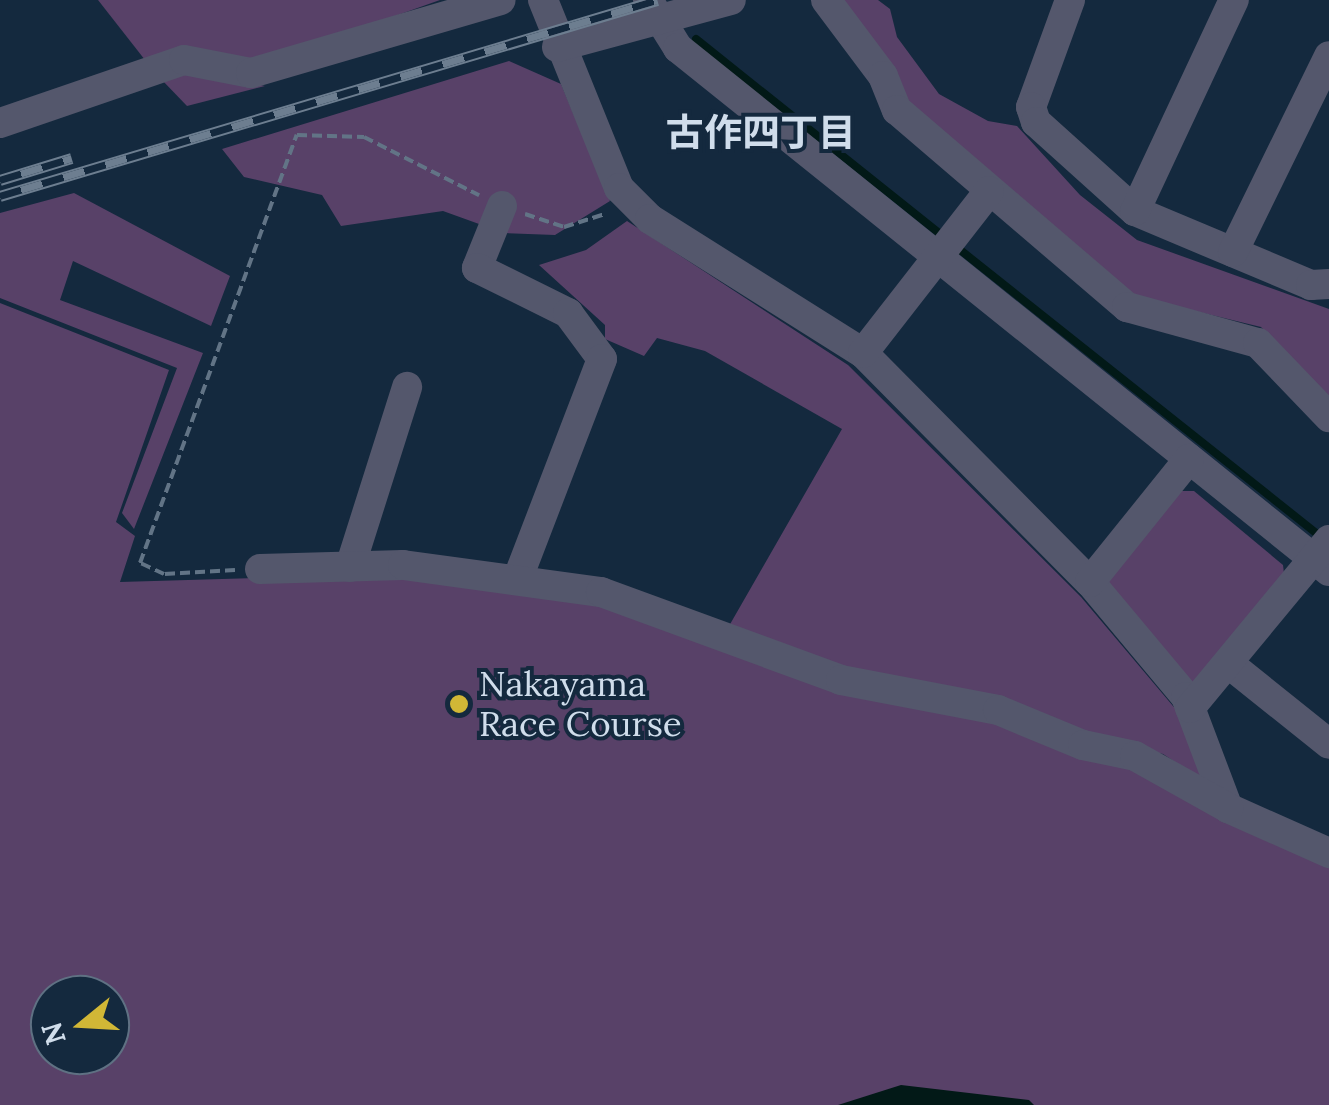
<!DOCTYPE html>
<html>
<head>
<meta charset="utf-8">
<style>
	body { margin:0 }
	#map { position:relative; width:1329px; height:1105px; overflow:hidden; background:#14293e; font-family:Lora,"Noto Sans JP",serif }
	div>[style] { position:absolute }
	.green>* { inset:0; background:#584168 }
	.water>* { inset:0; background:#021917 }
	.stream>* { height:8px; margin:-4px; padding:0 4px; transform-origin:4px; border-radius:4px; background:#021917 }
	.path>* { height:4px; margin-top:-2px; transform-origin:0; background:repeating-linear-gradient(90deg,#627486 0 10px,transparent 0 15px) }
	.minor>* { height:30px; margin:-15px; padding:0 15px; transform-origin:15px; border-radius:15px; background:#54576c }
	.rail>* { height:11px; margin-top:-5.5px; transform-origin:0; background:repeating-linear-gradient(90deg,#14293e 0 22px,#6d7e90 0 44px); box-sizing:border-box; border-block:2px solid #6d7e90 }
	.dots>* { width:28px; height:28px; translate:-50% -50%; box-sizing:border-box; border:5px solid #14293e; border-radius:50% }
	span { translate:-50% -50%; white-space:nowrap; text-align:center; line-height:1.15; -webkit-text-stroke:8px #14293e; paint-order:stroke }
	.poi-label { font-size:35px; color:#d0ddeb }
	.left { translate:0 -50%; text-align:left }
	.neighbourhood-label { font-size:38px; color:#d0ddeb; font-weight:700 }
	.north { position:absolute; left:30px; top:975px; width:100px; height:100px; box-sizing:border-box; background:#14293e; border:2px solid #5f7183; border-radius:50%; rotate:252deg; font-size:28px; font-weight:700; line-height:40px; text-align:center; color:#d0ddeb }
	.north::after { content:''; display:block; margin:auto; width:35px; height:45px; background:#d1b736; clip-path:polygon(50% 0,100% 100%,50% 72%,0 100%) }
</style>
</head>
<body>
<div id="map">
	<div class="green">
		<i style="clip-path:polygon(98px 0,440px 0,263px 63px,145px 60px)"></i>
		<i style="clip-path:polygon(840px 0,878px 0,890px 9px,897px 37px,939px 94px,988px 121px,1017px 126px,1080px 195px,1137px 240px,1329px 309px,1329px 400px,1261px 327px,1133px 296px,908px 103px)"></i>
		<i style="clip-path:polygon(509px 61px,561px 84px,610px 201px,555px 235px,504px 233px,443px 211px,341px 226px,322px 195px,244px 177px,222px 149px)"></i>
		<i style="clip-path:polygon(190px 71px,265px 86px,187px 106px,161px 79px)"></i>
		<i style="clip-path:polygon(74px 193px,230px 276px,211px 326px,73px 261px,60px 300px,203px 353px,134px 529px,122px 513px,177px 368px,0 298px,0 213px)"></i>
		<i style="clip-path:polygon(627px 221px,848px 365px,1081px 597px,1178px 712px,1210px 785px,1163px 754px,844px 671px,729px 626px,842px 429px,705px 351px,657px 338px,644px 356px,605px 339px,605px 325px,539px 265px,586px 250px)"></i>
		<i style="clip-path:polygon(evenodd,0 303px,169px 370px,116px 522px,135px 536px,120px 582px,389px 574px,601px 602px,1134px 763px,1329px 866px,1329px 1105px,0 1105px,0 303px,50px 995px,110px 995px,110px 1055px,50px 1055px,50px 995px)"></i>
		<i style="clip-path:polygon(1180px 491px,1194px 491px,1283px 565px,1285px 582px,1194px 694px,1101px 585px)"></i>
	</div>
	<div class="water">
		<i style="clip-path:polygon(901px 1085px,1029px 1100px,1034px 1105px,838px 1105px)"></i>
	</div>
	<div class="stream">
		<i style="left:696px;top:39px;width:316px;rotate:38.6deg"></i>
		<i style="left:954px;top:245px;width:470px;rotate:38.5deg"></i>
	</div>
	<div class="path">
		<i style="left:525px;top:214px;width:41px;rotate:18.4deg"></i>
		<i style="left:564px;top:227px;width:43px;rotate:-17.6deg"></i>
		<i style="left:235px;top:570px;width:71px;rotate:176.8deg"></i>
		<i style="left:164px;top:574px;width:26px;rotate:-155deg"></i>
		<i style="left:140px;top:563px;width:456px;rotate:-69.9deg"></i>
		<i style="left:297px;top:135px;width:67px;rotate:1.7deg"></i>
		<i style="left:364px;top:137px;width:129px;rotate:26.8deg"></i>
	</div>
	<div class="minor">
		<i style="left:543px;top:0;width:203px;rotate:68deg"></i>
		<i style="left:619px;top:188px;width:44px;rotate:45deg"></i>
		<i style="left:650px;top:219px;width:252px;rotate:32.2deg"></i>
		<i style="left:863px;top:353px;width:322px;rotate:45.3deg"></i>
		<i style="left:1090px;top:582px;width:150px;rotate:50.1deg"></i>
		<i style="left:1186px;top:697px;width:119px;rotate:69.3deg"></i>
		<i style="left:1228px;top:808px;width:111px;rotate:24deg"></i>
		<i style="left:648px;top:0;width:57px;rotate:58deg"></i>
		<i style="left:678px;top:48px;width:835px;rotate:38.78deg"></i>
		<i style="left:826px;top:0;width:95px;rotate:53.1deg"></i>
		<i style="left:883px;top:76px;width:37px;rotate:68deg"></i>
		<i style="left:897px;top:110px;width:303px;rotate:40.6deg"></i>
		<i style="left:1127px;top:307px;width:136px;rotate:15.4deg"></i>
		<i style="left:1258px;top:343px;width:103px;rotate:46.2deg"></i>
		<i style="left:1070px;top:0;width:114px;rotate:110deg"></i>
		<i style="left:1031px;top:107px;width:16px;rotate:72deg"></i>
		<i style="left:1036px;top:122px;width:133px;rotate:42deg"></i>
		<i style="left:1135px;top:211px;width:191px;rotate:22.8deg"></i>
		<i style="left:1311px;top:285px;width:18px;rotate:-3deg"></i>
		<i style="left:557px;top:47px;width:180px;rotate:-15.1deg"></i>
		<i style="left:0;top:123px;width:194px;rotate:-18.9deg"></i>
		<i style="left:184px;top:60px;width:68px;rotate:11deg"></i>
		<i style="left:251px;top:73px;width:260px;rotate:-16.3deg"></i>
		<i style="left:502px;top:206px;width:67px;rotate:112deg"></i>
		<i style="left:477px;top:268px;width:102px;rotate:26.3deg"></i>
		<i style="left:568px;top:313px;width:57px;rotate:53.5deg"></i>
		<i style="left:602px;top:359px;width:235px;rotate:111deg"></i>
		<i style="left:1135px;top:211px;width:233px;rotate:-64.9deg"></i>
		<i style="left:1233px;top:252px;width:218px;rotate:-63.9deg"></i>
		<i style="left:863px;top:353px;width:205px;rotate:-52.1deg"></i>
		<i style="left:350px;top:567px;width:189px;rotate:-72.4deg"></i>
		<i style="left:260px;top:569px;width:143px;rotate:-1.6deg"></i>
		<i style="left:403px;top:565px;width:200px;rotate:7.8deg"></i>
		<i style="left:601px;top:592px;width:256px;rotate:20.1deg"></i>
		<i style="left:841px;top:680px;width:160px;rotate:10.8deg"></i>
		<i style="left:998px;top:710px;width:92px;rotate:22.4deg"></i>
		<i style="left:1083px;top:745px;width:53px;rotate:11.9deg"></i>
		<i style="left:1135px;top:756px;width:107px;rotate:29.2deg"></i>
		<i style="left:1090px;top:582px;width:158px;rotate:-51.2deg"></i>
		<i style="left:1228px;top:663px;width:129px;rotate:38.7deg"></i>
		<i style="left:1190px;top:708px;width:218px;rotate:-50.4deg"></i>
	</div>
	<div class="rail">
		<i style="left:0;top:180px;width:75px;rotate:-17deg"></i>
		<i style="left:0;top:196px;width:686px;rotate:-16.61deg"></i>
	</div>
	<div class="dots">
		<i style="left:459px;top:704px;background:#d1b736"></i>
	</div>
	<div class="poi-label">
		<span class="left" style="left:479px;top:704px">Nakayama<br>Race Course</span>
	</div>
	<div class="neighbourhood-label">
		<span style="left:761px;top:133px">古作四丁目</span>
	</div>
	<div class="north">N</div>
</div>
</body>
</html>
